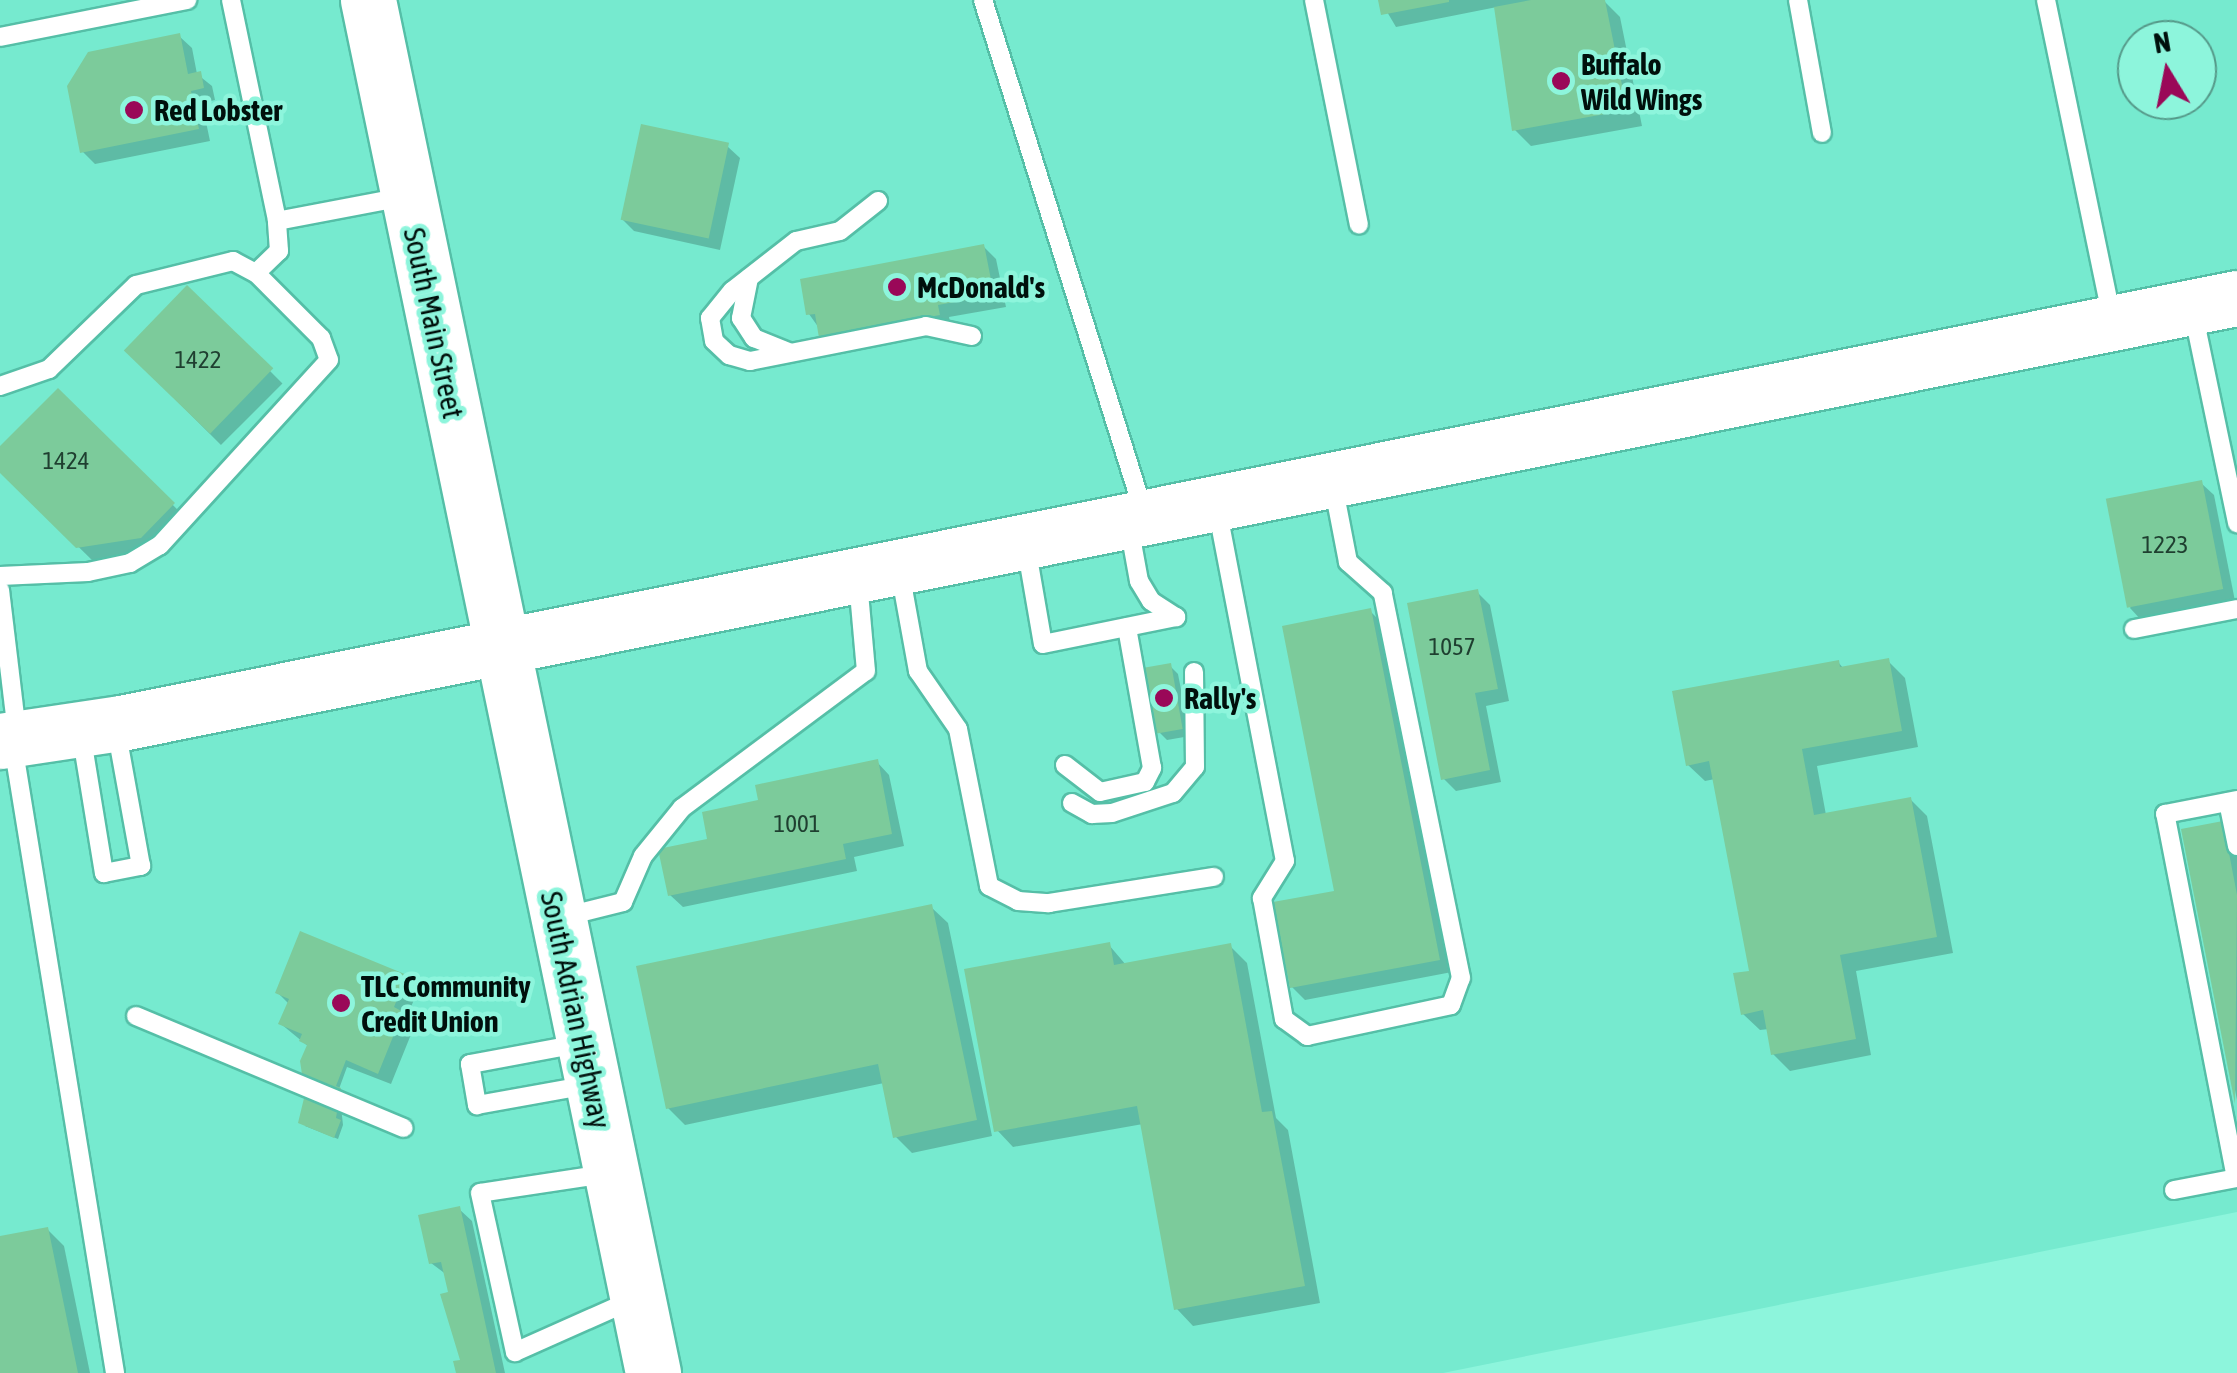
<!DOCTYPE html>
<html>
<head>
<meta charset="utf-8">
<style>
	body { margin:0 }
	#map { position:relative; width:2237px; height:1373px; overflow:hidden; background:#8df5dc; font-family:"Asap Condensed",sans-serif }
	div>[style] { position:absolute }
	.built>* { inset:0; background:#76eacf }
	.shadow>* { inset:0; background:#0003; transform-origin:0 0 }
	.building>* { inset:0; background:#7ccb9b; transform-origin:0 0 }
	.roads { filter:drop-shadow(2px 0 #55bfa7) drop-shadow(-2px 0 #55bfa7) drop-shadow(0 2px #55bfa7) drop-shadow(0 -2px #55bfa7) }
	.lane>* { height:18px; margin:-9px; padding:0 9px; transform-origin:9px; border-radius:9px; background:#fff }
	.primary>* { height:55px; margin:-27.5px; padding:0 27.5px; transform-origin:27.5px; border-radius:27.5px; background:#fff }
	.highway>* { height:55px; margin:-27.5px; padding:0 27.5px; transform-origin:27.5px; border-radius:27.5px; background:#fff }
	.dots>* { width:28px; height:28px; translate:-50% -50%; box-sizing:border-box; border:5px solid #8df5dc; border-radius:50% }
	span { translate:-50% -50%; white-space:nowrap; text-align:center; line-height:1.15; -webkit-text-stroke:9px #8df5dc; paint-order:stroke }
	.number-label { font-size:25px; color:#1f3f30 }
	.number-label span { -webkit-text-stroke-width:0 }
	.poi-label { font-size:30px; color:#00100c; font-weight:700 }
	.left { translate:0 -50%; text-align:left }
	.street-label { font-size:30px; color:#00100c }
	.north { position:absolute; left:2117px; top:20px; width:100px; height:100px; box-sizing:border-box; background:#8df5dc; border:2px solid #559989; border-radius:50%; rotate:350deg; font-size:28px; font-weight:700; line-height:40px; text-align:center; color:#00100c }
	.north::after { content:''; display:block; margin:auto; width:35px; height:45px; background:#9a0858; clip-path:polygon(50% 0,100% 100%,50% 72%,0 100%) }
</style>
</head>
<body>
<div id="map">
	<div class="built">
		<i style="clip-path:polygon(evenodd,0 0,2237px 0,2237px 1212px,1443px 1373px,0 1373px,0 0,2137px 40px,2197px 40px,2197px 100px,2137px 100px,2137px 40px)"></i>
	</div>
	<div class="shadow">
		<i style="clip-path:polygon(1380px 0,1603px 0,1620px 17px,1642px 126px,1531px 146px,1514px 129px,1497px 7px,1396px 27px)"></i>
		<i style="clip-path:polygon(179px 36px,192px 48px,197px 74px,212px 86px,215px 100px,202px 103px,210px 141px,95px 164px,83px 152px)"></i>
		<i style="clip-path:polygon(727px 146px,740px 158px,720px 250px,634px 231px,622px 219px)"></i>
		<i style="clip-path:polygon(983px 246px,996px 259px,1006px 307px,949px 317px,951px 327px,834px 349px,809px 314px)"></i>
		<i style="left:187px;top:288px;width:135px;height:87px;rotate:45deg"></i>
		<i style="clip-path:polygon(58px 391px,190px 522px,158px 554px,95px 563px,0 470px,0 450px)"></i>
		<i style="clip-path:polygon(2201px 483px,2214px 495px,2235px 601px,2142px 621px,2130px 608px)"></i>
		<i style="clip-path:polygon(1477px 592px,1490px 605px,1509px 701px,1486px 706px,1501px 782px,1456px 791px,1443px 778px)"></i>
		<i style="clip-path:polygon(1370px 611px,1383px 624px,1452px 972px,1305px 1000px,1292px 987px,1337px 893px)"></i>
		<i style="clip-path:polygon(1888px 661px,1905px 678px,1918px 747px,1817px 766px,1826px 815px,1910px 799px,1927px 816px,1953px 953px,1856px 971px,1871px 1055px,1790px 1071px,1773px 1054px,1769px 1029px,1760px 1030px,1743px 1014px,1751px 973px,1715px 779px,1705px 781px,1688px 765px,1838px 662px,1844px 669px)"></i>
		<i style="clip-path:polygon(1170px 666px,1178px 674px,1190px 736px,1167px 740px,1159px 732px)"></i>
		<i style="clip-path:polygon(877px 762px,889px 775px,904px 846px,854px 857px,857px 871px,683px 907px,670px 895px,710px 841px,761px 802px)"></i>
		<i style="clip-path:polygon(2222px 824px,2237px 839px,2237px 1100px,2184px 831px)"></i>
		<i style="clip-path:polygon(931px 907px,948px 923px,992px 1136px,912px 1153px,896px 1137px,884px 1083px,685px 1125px,668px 1108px)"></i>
		<i style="clip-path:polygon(1109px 945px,1126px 965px,1230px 946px,1247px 963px,1276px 1118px,1288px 1130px,1320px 1303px,1193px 1326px,1177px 1309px,1143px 1124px,1013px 1147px,997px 1130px)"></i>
		<i style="clip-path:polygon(405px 977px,418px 990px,406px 1019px,414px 1027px,391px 1084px,347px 1067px,339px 1089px,343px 1125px,338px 1139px,305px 1126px,309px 1047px,281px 1024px,289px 1004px,278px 993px)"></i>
		<i style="clip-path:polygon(459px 1209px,472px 1221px,505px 1373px,457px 1373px,463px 1362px,447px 1275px,431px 1263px)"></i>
		<i style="clip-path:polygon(47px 1229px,64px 1246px,90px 1373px,0 1373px,0 1239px)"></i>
	</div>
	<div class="building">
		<i style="clip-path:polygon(1378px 0,1449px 0,1449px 2px,1381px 15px)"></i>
		<i style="clip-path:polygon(1531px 0,1605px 0,1627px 110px,1512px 131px,1494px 7px)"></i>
		<i style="clip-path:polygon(180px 33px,188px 74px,201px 71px,204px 88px,191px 91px,199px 129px,80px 153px,67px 86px,88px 52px)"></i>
		<i style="left:641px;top:124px;width:90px;height:98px;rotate:12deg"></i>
		<i style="clip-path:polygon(984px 244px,994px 295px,938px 305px,940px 315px,819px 338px,815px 314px,806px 315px,800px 279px)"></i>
		<i style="left:187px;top:285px;width:120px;height:91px;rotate:44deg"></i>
		<i style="clip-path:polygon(58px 388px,175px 503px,141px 538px,76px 548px,0 473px,0 446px)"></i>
		<i style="left:2202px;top:480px;width:111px;height:98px;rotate:79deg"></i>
		<i style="clip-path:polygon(1478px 589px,1498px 689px,1475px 693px,1490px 770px,1441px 780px,1407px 603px)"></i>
		<i style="clip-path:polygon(1371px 608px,1440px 960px,1290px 988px,1273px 902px,1334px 891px,1282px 626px)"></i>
		<i style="clip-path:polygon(1889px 658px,1902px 731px,1802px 749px,1814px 815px,1911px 797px,1937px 937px,1840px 955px,1856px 1039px,1771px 1055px,1763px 1010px,1741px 1015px,1733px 973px,1749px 971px,1709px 761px,1686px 766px,1672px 691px,1839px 660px,1840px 667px)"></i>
		<i style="left:1171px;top:663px;width:67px;height:26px;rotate:80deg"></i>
		<i style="clip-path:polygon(878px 759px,892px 834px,843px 844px,846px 859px,668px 896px,658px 849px,707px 839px,702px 812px,758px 800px,755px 785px)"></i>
		<i style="clip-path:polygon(2223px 821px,2237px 895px,2235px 1104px,2181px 829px)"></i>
		<i style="clip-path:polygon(932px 904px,977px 1120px,893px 1138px,878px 1064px,666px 1109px,636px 966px)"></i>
		<i style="clip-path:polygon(300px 931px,407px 975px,394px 1007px,403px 1012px,378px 1074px,346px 1060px,336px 1086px,341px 1088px,336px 1118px,341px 1120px,334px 1138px,298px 1123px,305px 1094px,300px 1061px,307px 1045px,299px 1041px,302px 1034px,278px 1024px,289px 999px,275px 993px)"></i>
		<i style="clip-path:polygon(1110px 942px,1114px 965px,1231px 943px,1262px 1112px,1272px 1111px,1305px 1286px,1174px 1310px,1137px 1106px,994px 1132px,964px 969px)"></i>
		<i style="clip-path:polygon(460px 1206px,496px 1373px,456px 1373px,453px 1361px,460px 1360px,440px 1294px,448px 1292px,441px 1262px,429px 1264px,418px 1215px)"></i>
		<i style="clip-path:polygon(48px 1227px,78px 1373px,0 1373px,0 1236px)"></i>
	</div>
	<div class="roads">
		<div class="lane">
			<i style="left:231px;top:0;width:226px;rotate:78.2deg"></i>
			<i style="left:983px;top:0;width:535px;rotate:72.58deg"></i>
			<i style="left:1314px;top:0;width:229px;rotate:78.7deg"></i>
			<i style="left:1798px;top:0;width:135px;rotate:79.8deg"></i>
			<i style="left:2046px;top:0;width:325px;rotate:78.3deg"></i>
			<i style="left:0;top:37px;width:191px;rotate:-11.2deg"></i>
			<i style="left:878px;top:201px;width:48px;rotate:141.7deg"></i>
			<i style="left:840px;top:231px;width:45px;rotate:167.2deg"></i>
			<i style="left:796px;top:241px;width:81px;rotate:142deg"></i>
			<i style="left:732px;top:291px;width:35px;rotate:129deg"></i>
			<i style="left:710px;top:318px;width:23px;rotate:80deg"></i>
			<i style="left:714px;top:341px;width:21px;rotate:43deg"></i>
			<i style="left:729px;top:355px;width:22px;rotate:16deg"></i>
			<i style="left:750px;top:361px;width:179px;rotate:-11.2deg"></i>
			<i style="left:926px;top:326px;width:47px;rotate:12.3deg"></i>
			<i style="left:256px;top:273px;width:32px;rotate:-44deg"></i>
			<i style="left:279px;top:251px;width:30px;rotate:-94deg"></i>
			<i style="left:277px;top:221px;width:128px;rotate:-10.8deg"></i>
			<i style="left:749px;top:278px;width:41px;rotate:101.3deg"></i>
			<i style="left:741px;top:318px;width:24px;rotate:57deg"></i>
			<i style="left:754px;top:338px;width:38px;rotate:22deg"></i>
			<i style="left:2193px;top:312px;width:216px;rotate:78.2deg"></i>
			<i style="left:0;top:386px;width:52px;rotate:-19.1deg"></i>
			<i style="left:49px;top:369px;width:121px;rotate:-44deg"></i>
			<i style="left:136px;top:285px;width:100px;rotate:-13.9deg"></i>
			<i style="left:233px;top:261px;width:26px;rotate:28deg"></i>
			<i style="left:256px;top:273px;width:92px;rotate:45deg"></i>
			<i style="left:321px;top:338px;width:23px;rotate:70deg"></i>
			<i style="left:329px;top:360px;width:251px;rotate:132.4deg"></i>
			<i style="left:160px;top:545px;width:35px;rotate:149deg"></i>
			<i style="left:130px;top:563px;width:43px;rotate:167.9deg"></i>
			<i style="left:88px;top:572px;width:88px;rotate:177.4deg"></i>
			<i style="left:1217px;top:508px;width:359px;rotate:79.1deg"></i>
			<i style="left:1285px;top:861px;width:44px;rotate:121.9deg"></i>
			<i style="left:1262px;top:898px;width:123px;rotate:79.7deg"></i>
			<i style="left:1284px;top:1019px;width:29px;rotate:36deg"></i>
			<i style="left:1307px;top:1036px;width:147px;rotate:-12.1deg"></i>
			<i style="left:1451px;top:1005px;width:29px;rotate:-70deg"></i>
			<i style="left:1461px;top:978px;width:393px;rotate:-101.5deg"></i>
			<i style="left:1383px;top:593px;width:47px;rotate:-138.5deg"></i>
			<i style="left:1348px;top:562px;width:79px;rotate:-100.9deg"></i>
			<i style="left:1129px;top:526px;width:56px;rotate:79.7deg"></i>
			<i style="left:1139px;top:581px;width:23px;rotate:59deg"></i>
			<i style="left:1151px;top:601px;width:30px;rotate:33deg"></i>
			<i style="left:1026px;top:546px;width:99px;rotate:80.2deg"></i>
			<i style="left:1043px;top:644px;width:136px;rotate:-11.5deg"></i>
			<i style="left:900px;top:572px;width:101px;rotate:79.7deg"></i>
			<i style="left:918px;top:671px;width:70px;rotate:55.4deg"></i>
			<i style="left:958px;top:729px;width:160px;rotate:78.8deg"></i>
			<i style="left:989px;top:886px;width:33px;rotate:27deg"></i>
			<i style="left:1018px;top:901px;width:31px;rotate:4deg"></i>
			<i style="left:1049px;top:903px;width:167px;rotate:-9deg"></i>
			<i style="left:0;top:590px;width:144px;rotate:83.2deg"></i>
			<i style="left:2134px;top:629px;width:105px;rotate:-11deg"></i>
			<i style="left:81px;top:733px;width:142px;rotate:80.7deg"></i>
			<i style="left:104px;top:873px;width:38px;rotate:-11deg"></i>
			<i style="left:141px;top:866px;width:139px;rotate:-100.3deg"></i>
			<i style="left:13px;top:745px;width:636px;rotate:80.77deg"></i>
			<i style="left:1065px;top:765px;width:44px;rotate:37.6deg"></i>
			<i style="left:1100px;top:792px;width:46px;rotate:-12.5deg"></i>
			<i style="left:1145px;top:782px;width:16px;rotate:-63deg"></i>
			<i style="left:1152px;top:768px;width:143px;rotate:-100.1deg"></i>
			<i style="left:2228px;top:802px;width:45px;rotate:78.4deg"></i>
			<i style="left:1072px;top:803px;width:23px;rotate:29deg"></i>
			<i style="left:1092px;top:814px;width:20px;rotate:-3deg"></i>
			<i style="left:1112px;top:813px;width:64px;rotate:-18.2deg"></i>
			<i style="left:1173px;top:793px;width:34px;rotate:-50deg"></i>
			<i style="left:1195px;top:767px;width:95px;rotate:-90.6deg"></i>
			<i style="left:563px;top:917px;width:62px;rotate:-14deg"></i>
			<i style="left:623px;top:902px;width:50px;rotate:-66.5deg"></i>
			<i style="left:643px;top:856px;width:62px;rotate:-50.9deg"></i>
			<i style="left:682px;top:808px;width:229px;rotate:-36.7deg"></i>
			<i style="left:866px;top:671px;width:90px;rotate:-95.1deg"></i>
			<i style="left:136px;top:1016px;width:290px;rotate:22.7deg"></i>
			<i style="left:578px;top:1044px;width:110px;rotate:169.5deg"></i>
			<i style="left:470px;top:1064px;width:42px;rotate:80.3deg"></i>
			<i style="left:477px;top:1105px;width:113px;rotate:-10.2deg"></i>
			<i style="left:605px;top:1174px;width:126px;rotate:171.4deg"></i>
			<i style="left:480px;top:1193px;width:163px;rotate:77.6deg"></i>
			<i style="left:515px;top:1352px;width:128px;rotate:-24deg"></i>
			<i style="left:2236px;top:1178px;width:371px;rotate:-101deg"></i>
			<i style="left:2165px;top:814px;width:73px;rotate:-11deg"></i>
			<i style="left:2174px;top:1190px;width:64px;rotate:-10.8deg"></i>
		</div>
		<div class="primary">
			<i style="left:368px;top:0;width:1402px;rotate:78.27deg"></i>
		</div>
		<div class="highway">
			<i style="left:0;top:741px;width:122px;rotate:-8.5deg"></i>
			<i style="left:121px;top:723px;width:2158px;rotate:-11.36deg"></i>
		</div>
	</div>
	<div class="dots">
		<i style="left:1561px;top:81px;background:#9a0858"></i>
		<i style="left:134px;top:110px;background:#9a0858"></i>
		<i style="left:897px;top:287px;background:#9a0858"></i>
		<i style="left:1164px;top:698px;background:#9a0858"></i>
		<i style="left:341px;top:1003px;background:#9a0858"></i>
	</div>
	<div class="number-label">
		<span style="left:198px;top:359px">1422</span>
		<span style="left:66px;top:460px">1424</span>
		<span style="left:2165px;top:544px">1223</span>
		<span style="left:1452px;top:646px">1057</span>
		<span style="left:797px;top:823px">1001</span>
	</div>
	<div class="poi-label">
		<span class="left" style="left:1581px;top:81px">Buffalo<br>Wild Wings</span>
		<span class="left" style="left:154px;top:110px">Red Lobster</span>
		<span class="left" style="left:917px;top:287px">McDonald's</span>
		<span class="left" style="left:1184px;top:698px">Rally's</span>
		<span class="left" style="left:361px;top:1003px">TLC Community<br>Credit Union</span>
	</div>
	<div class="street-label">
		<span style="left:434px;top:323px;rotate:78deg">South Main Street</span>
		<span style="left:576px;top:1010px;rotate:78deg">South Adrian Highway</span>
	</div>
	<div class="north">N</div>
</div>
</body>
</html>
